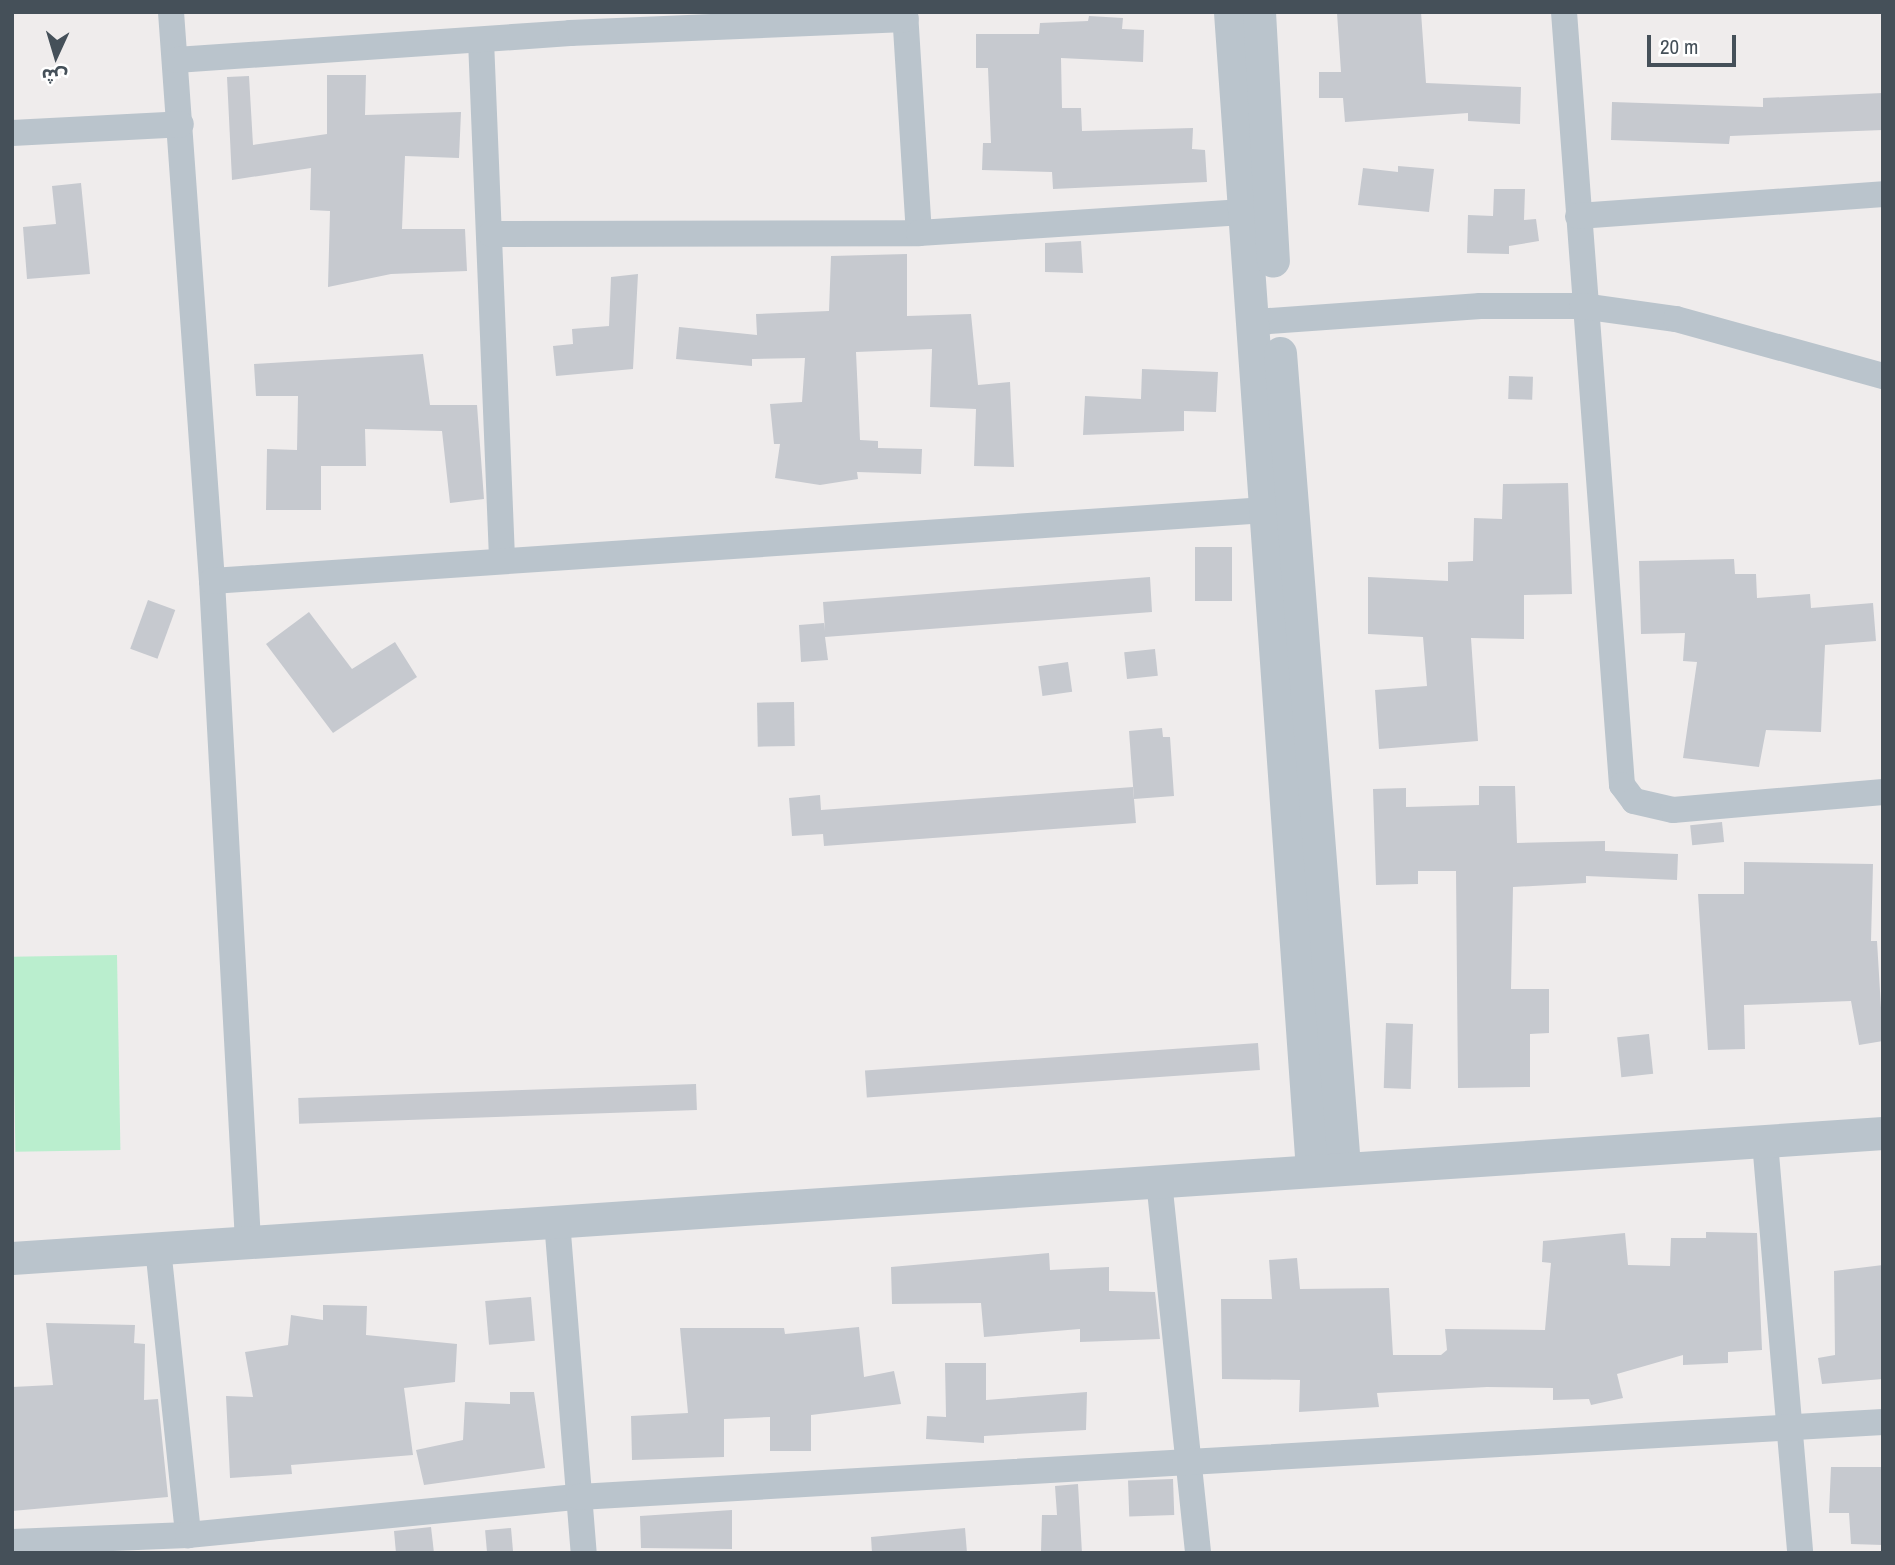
<!DOCTYPE html>
<html>
<head>
<meta charset="utf-8">
<style>
	body { margin:0 }
	#map { position:relative; width:1895px; height:1565px; overflow:hidden; background:#efecec; font-family:"Archivo Narrow","Noto Sans Arabic",sans-serif }
	div>[style] { position:absolute }
	.green>* { inset:0; background:#baeece; transform-origin:0 0 }
	.building>* { inset:0; background:#c6c9cf; transform-origin:0 0 }
	.minor>* { height:26px; margin:-13px; padding:0 13px; transform-origin:13px; border-radius:13px; background:#bac4cc }
	.tertiary>* { height:33px; margin:-16.5px; padding:0 16.5px; transform-origin:16.5px; border-radius:16.5px; background:#bac4cc }
	span { translate:-50% -50%; white-space:nowrap; text-align:center; line-height:1.15; -webkit-text-stroke:7px #fff; paint-order:stroke }
	.frame { position:absolute; inset:0; border:14px solid #455059; pointer-events:none }
	.north { position:absolute; left:21px; top:21px; width:70px; height:70px; -webkit-text-stroke:5px #fff; paint-order:stroke; rotate:184deg; font-size:19px; font-weight:700; line-height:28px; text-align:center; color:#455059 }
	.north::after { content:''; display:block; margin:auto; width:24px; height:32px; background:#455059; clip-path:polygon(50% 0,100% 100%,50% 72%,0 100%) }
	.scale { position:absolute; left:1647px; top:35px; width:89px; height:32px; box-sizing:border-box; border:4px solid #455059; border-top:0; padding-left:9px; font-size:21px; line-height:24px; white-space:nowrap; color:#455059; -webkit-text-stroke:5px #fff; paint-order:stroke }
</style>
</head>
<body>
<div id="map">
	<div class="green">
		<i style="left:117px;top:955px;width:195px;height:105px;rotate:89deg"></i>
	</div>
	<div class="building">
		<i style="clip-path:polygon(1421px 12px,1426px 83px,1521px 87px,1520px 124px,1468px 121px,1468px 113px,1345px 122px,1343px 98px,1319px 98px,1319px 72px,1341px 72px,1337px 13px)"></i>
		<i style="clip-path:polygon(1089px 16px,1123px 18px,1122px 29px,1144px 30px,1143px 62px,1061px 58px,1062px 108px,1081px 108px,1082px 131px,1193px 128px,1192px 149px,1205px 150px,1207px 182px,1053px 189px,1052px 172px,982px 170px,983px 143px,991px 143px,988px 68px,976px 68px,976px 34px,1039px 34px,1040px 23px,1088px 21px)"></i>
		<i style="clip-path:polygon(327px 75px,366px 75px,365px 115px,461px 112px,459px 158px,405px 156px,402px 229px,465px 229px,467px 271px,391px 274px,328px 287px,330px 211px,310px 210px,311px 168px,232px 180px,227px 77px,249px 76px,253px 145px,327px 134px)"></i>
		<i style="clip-path:polygon(1883px 93px,1883px 130px,1730px 136px,1729px 144px,1611px 140px,1612px 102px,1763px 107px,1763px 98px)"></i>
		<i style="clip-path:polygon(1398px 166px,1434px 169px,1429px 212px,1358px 205px,1363px 168px,1398px 172px)"></i>
		<i style="clip-path:polygon(81px 183px,90px 274px,27px 279px,23px 227px,56px 224px,52px 186px)"></i>
		<i style="clip-path:polygon(1494px 189px,1525px 189px,1524px 220px,1536px 219px,1539px 241px,1509px 246px,1509px 254px,1467px 253px,1468px 215px,1493px 216px)"></i>
		<i style="clip-path:polygon(1081px 241px,1083px 273px,1045px 272px,1045px 243px)"></i>
		<i style="clip-path:polygon(907px 254px,907px 316px,971px 314px,978px 385px,1010px 382px,1014px 467px,974px 466px,976px 409px,930px 407px,932px 349px,856px 352px,860px 440px,878px 441px,878px 448px,922px 449px,921px 474px,857px 472px,858px 479px,820px 485px,775px 478px,780px 444px,774px 444px,770px 404px,802px 402px,805px 358px,752px 359px,752px 366px,676px 359px,679px 327px,757px 335px,756px 314px,829px 311px,831px 256px)"></i>
		<i style="clip-path:polygon(638px 274px,633px 369px,556px 376px,553px 346px,573px 344px,572px 329px,609px 326px,611px 277px)"></i>
		<i style="clip-path:polygon(423px 354px,430px 405px,477px 405px,484px 499px,450px 503px,442px 431px,365px 429px,366px 466px,321px 466px,321px 510px,266px 510px,267px 449px,297px 450px,298px 396px,256px 396px,254px 364px)"></i>
		<i style="clip-path:polygon(1142px 369px,1218px 372px,1216px 412px,1184px 411px,1184px 431px,1083px 435px,1085px 396px,1141px 399px)"></i>
		<i style="left:1509px;top:376px;width:24px;height:23px;rotate:2deg"></i>
		<i style="clip-path:polygon(1568px 483px,1572px 594px,1524px 595px,1524px 639px,1471px 638px,1478px 741px,1379px 749px,1375px 690px,1427px 686px,1423px 637px,1368px 634px,1368px 577px,1448px 581px,1448px 562px,1473px 561px,1474px 518px,1502px 519px,1503px 484px)"></i>
		<i style="left:1195px;top:547px;width:37px;height:54px"></i>
		<i style="clip-path:polygon(1734px 559px,1735px 574px,1756px 574px,1757px 598px,1810px 594px,1811px 608px,1873px 603px,1876px 641px,1825px 645px,1821px 732px,1766px 730px,1759px 767px,1683px 758px,1697px 662px,1683px 661px,1685px 633px,1641px 634px,1639px 561px)"></i>
		<i style="clip-path:polygon(1150px 577px,1152px 612px,825px 637px,828px 660px,801px 662px,799px 625px,824px 623px,825px 631px,823px 602px)"></i>
		<i style="left:148px;top:600px;width:29px;height:52px;rotate:20deg"></i>
		<i style="clip-path:polygon(309px 612px,352px 669px,395px 642px,417px 677px,333px 733px,266px 644px)"></i>
		<i style="left:1155px;top:649px;width:27px;height:31px;rotate:84deg"></i>
		<i style="left:1068px;top:662px;width:30px;height:30px;rotate:82deg"></i>
		<i style="left:794px;top:702px;width:44px;height:37px;rotate:89deg"></i>
		<i style="clip-path:polygon(1162px 728px,1163px 737px,1170px 737px,1174px 796px,1134px 799px,1129px 731px)"></i>
		<i style="clip-path:polygon(1479px 786px,1515px 786px,1517px 843px,1605px 841px,1605px 851px,1678px 854px,1677px 880px,1586px 876px,1586px 883px,1513px 887px,1511px 989px,1549px 989px,1549px 1033px,1530px 1034px,1530px 1087px,1458px 1088px,1456px 871px,1418px 871px,1418px 884px,1376px 885px,1373px 789px,1406px 788px,1406px 807px,1479px 805px)"></i>
		<i style="clip-path:polygon(1133px 787px,1136px 823px,824px 846px,823px 834px,792px 836px,789px 798px,820px 795px,821px 810px)"></i>
		<i style="left:1722px;top:822px;width:20px;height:32px;rotate:84deg"></i>
		<i style="clip-path:polygon(1744px 862px,1873px 864px,1871px 941px,1877px 941px,1883px 1041px,1859px 1045px,1851px 1001px,1744px 1005px,1745px 1049px,1708px 1050px,1698px 894px,1744px 894px)"></i>
		<i style="left:1386px;top:1023px;width:27px;height:65px;rotate:2deg"></i>
		<i style="left:1649px;top:1034px;width:40px;height:32px;rotate:84deg"></i>
		<i style="left:1258px;top:1043px;width:27px;height:394px;rotate:86deg"></i>
		<i style="left:696px;top:1084px;width:26px;height:398px;rotate:88deg"></i>
		<i style="clip-path:polygon(1706px 1232px,1757px 1233px,1762px 1350px,1728px 1352px,1728px 1363px,1683px 1365px,1683px 1355px,1617px 1374px,1623px 1398px,1591px 1405px,1589px 1399px,1553px 1400px,1553px 1388px,1487px 1387px,1377px 1393px,1379px 1407px,1299px 1412px,1300px 1380px,1222px 1379px,1221px 1299px,1272px 1299px,1269px 1260px,1297px 1258px,1300px 1289px,1389px 1288px,1393px 1355px,1441px 1355px,1447px 1350px,1445px 1329px,1545px 1330px,1551px 1263px,1542px 1262px,1543px 1241px,1625px 1233px,1628px 1265px,1670px 1266px,1671px 1238px,1706px 1238px)"></i>
		<i style="clip-path:polygon(1049px 1253px,1050px 1270px,1109px 1267px,1109px 1291px,1155px 1292px,1160px 1339px,1080px 1342px,1080px 1329px,984px 1337px,981px 1303px,892px 1304px,891px 1267px)"></i>
		<i style="clip-path:polygon(1883px 1265px,1883px 1379px,1822px 1384px,1818px 1358px,1835px 1355px,1834px 1271px)"></i>
		<i style="left:531px;top:1297px;width:44px;height:46px;rotate:85deg"></i>
		<i style="clip-path:polygon(323px 1305px,367px 1306px,366px 1335px,457px 1344px,455px 1382px,404px 1388px,413px 1455px,291px 1465px,292px 1474px,230px 1478px,226px 1396px,253px 1397px,245px 1352px,288px 1345px,291px 1315px,323px 1320px)"></i>
		<i style="clip-path:polygon(46px 1323px,135px 1325px,134px 1343px,145px 1344px,144px 1400px,158px 1399px,168px 1497px,12px 1511px,12px 1387px,53px 1385px)"></i>
		<i style="clip-path:polygon(859px 1327px,864px 1377px,894px 1371px,901px 1404px,811px 1415px,811px 1451px,770px 1451px,770px 1417px,724px 1419px,724px 1457px,632px 1460px,631px 1416px,688px 1413px,680px 1328px,784px 1328px,785px 1334px)"></i>
		<i style="clip-path:polygon(945px 1363px,986px 1363px,986px 1400px,1087px 1392px,1086px 1430px,984px 1436px,984px 1443px,926px 1439px,927px 1416px,946px 1417px)"></i>
		<i style="clip-path:polygon(510px 1392px,534px 1392px,545px 1468px,424px 1485px,416px 1450px,463px 1440px,465px 1402px,510px 1404px)"></i>
		<i style="clip-path:polygon(1831px 1467px,1883px 1467px,1883px 1545px,1851px 1544px,1849px 1513px,1829px 1513px)"></i>
		<i style="left:1173px;top:1479px;width:36px;height:45px;rotate:88deg"></i>
		<i style="clip-path:polygon(1078px 1484px,1082px 1553px,1041px 1552px,1042px 1515px,1057px 1515px,1055px 1486px)"></i>
		<i style="clip-path:polygon(732px 1510px,732px 1549px,641px 1548px,640px 1516px)"></i>
		<i style="clip-path:polygon(431px 1527px,434px 1553px,396px 1553px,394px 1531px)"></i>
		<i style="left:511px;top:1528px;width:25px;height:26px;rotate:85deg"></i>
		<i style="clip-path:polygon(965px 1528px,967px 1553px,872px 1553px,871px 1537px)"></i>
	</div>
	<div class="minor">
		<i style="left:171px;top:12px;width:570px;rotate:85.88deg"></i>
		<i style="left:212px;top:581px;width:661px;rotate:86.88deg"></i>
		<i style="left:905px;top:12px;width:221px;rotate:86.4deg"></i>
		<i style="left:1564px;top:12px;width:775px;rotate:85.71deg"></i>
		<i style="left:1622px;top:785px;width:20px;rotate:53deg"></i>
		<i style="left:1634px;top:801px;width:40px;rotate:13deg"></i>
		<i style="left:1673px;top:810px;width:211px;rotate:-4.9deg"></i>
		<i style="left:481px;top:40px;width:518px;rotate:87.68deg"></i>
		<i style="left:176px;top:60px;width:395px;rotate:-3.9deg"></i>
		<i style="left:570px;top:33px;width:336px;rotate:-2.4deg"></i>
		<i style="left:12px;top:133px;width:169px;rotate:-3deg"></i>
		<i style="left:1578px;top:216px;width:306px;rotate:-4.1deg"></i>
		<i style="left:491px;top:234px;width:428px;rotate:-0.1deg"></i>
		<i style="left:919px;top:233px;width:344px;rotate:-3.7deg"></i>
		<i style="left:1256px;top:322px;width:225px;rotate:-4.1deg"></i>
		<i style="left:1480px;top:306px;width:102px"></i>
		<i style="left:1582px;top:306px;width:95px;rotate:7.9deg"></i>
		<i style="left:1676px;top:319px;width:215px;rotate:15.4deg"></i>
		<i style="left:212px;top:581px;width:1056px;rotate:-3.85deg"></i>
		<i style="left:1765px;top:1142px;width:412px;rotate:85.1deg"></i>
		<i style="left:1159px;top:1181px;width:374px;rotate:84deg"></i>
		<i style="left:557px;top:1221px;width:333px;rotate:85.4deg"></i>
		<i style="left:158px;top:1248px;width:289px;rotate:84deg"></i>
		<i style="left:12px;top:1542px;width:176px;rotate:-2.3deg"></i>
		<i style="left:188px;top:1535px;width:393px;rotate:-5.6deg"></i>
		<i style="left:579px;top:1497px;width:1306px;rotate:-3.29deg"></i>
	</div>
	<div class="tertiary">
		<i style="left:1230px;top:12px;width:1161px;rotate:85.95deg"></i>
		<i style="left:1259px;top:12px;width:249px;rotate:86.8deg"></i>
		<i style="left:1280px;top:353px;width:817px;rotate:85.5deg"></i>
		<i style="left:12px;top:1258px;width:1875px;rotate:-3.82deg"></i>
	</div>
	<div class="frame"></div>
	<div class="north">ش</div>
	<div class="scale">20 m</div>
</div>
</body>
</html>
